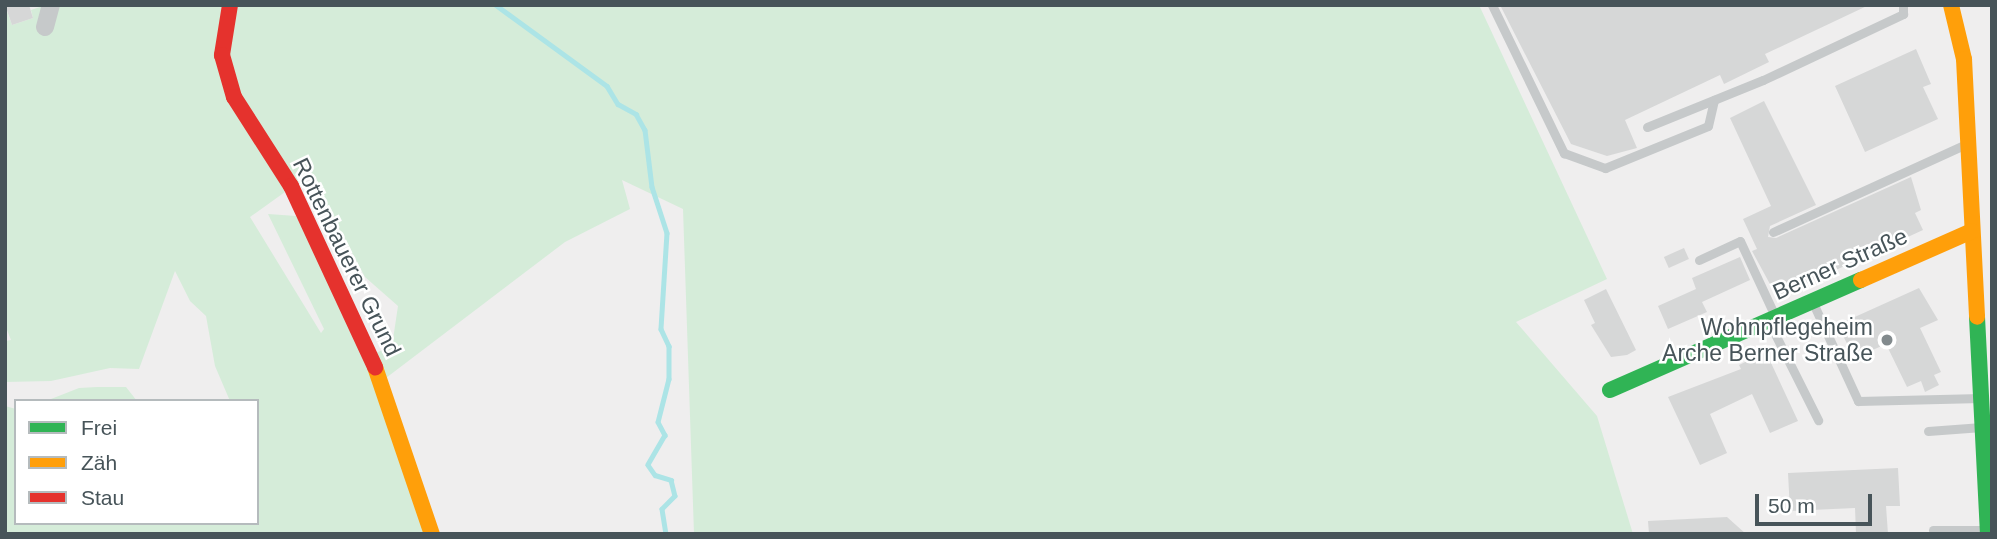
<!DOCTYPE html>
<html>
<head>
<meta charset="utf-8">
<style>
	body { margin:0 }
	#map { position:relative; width:1997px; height:539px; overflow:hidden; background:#efeeee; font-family:Helvetica,sans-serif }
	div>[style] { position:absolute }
	.green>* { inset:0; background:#d5ecd9 }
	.stream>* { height:4.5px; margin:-2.25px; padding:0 2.25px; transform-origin:2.25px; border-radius:2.25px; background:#ace4e6 }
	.building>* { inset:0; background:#d6d7d7; transform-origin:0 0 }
	.lane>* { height:9px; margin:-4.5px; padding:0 4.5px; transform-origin:4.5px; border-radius:4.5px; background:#c6c9ca }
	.street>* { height:18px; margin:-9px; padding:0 9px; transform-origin:9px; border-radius:9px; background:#c6c9ca }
	.fast>* { height:16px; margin:-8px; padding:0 8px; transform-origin:8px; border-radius:8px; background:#30b455 }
	.slow>* { height:16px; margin:-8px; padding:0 8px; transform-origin:8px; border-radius:8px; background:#ff9f0a }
	.jam>* { height:16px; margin:-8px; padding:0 8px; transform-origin:8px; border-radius:8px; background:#e5322d }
	.dots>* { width:19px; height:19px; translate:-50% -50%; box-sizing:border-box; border:4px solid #fff; border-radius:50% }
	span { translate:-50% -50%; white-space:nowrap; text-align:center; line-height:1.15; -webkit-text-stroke:5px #fff; paint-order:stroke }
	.street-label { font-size:23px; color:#475459 }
	.poi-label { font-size:23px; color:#475459 }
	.right { translate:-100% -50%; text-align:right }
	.frame { position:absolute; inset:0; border:7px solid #475459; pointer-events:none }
	.legend { position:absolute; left:14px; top:399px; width:245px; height:126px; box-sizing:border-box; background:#fff; border:2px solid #b5bbbd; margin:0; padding:9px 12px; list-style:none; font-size:21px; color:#475459 }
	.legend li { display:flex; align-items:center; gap:14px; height:35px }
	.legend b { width:35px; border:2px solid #b5bbbd }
	.scale { position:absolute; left:1755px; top:494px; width:117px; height:32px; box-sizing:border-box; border:4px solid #475459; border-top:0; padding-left:9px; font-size:21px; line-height:24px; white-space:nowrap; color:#475459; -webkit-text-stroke:5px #fff; paint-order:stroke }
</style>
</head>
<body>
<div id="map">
	<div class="green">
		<i style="clip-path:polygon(evenodd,46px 5px,1479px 5px,1607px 279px,1516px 322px,1597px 416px,1633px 534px,694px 534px,683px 209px,622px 180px,630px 209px,565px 242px,382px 381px,428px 534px,5px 534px,5px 406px,16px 409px,16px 523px,257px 523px,257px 401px,230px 401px,215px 366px,206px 316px,190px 301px,175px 271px,139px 369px,110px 368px,51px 381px,5px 382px,5px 341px,11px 340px,5px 325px,5px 6px,12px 25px,33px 18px,31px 10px,46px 5px,310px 174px,365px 277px,398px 306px,392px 346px,371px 355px,296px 216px,268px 214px,324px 329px,321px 333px,250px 217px,310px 174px)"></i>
		<i style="clip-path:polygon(97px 387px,126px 387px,137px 401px,46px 401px,79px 388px)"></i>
	</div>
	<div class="stream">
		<i style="left:496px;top:5px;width:137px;rotate:36.1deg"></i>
		<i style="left:607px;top:86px;width:21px;rotate:59deg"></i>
		<i style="left:618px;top:104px;width:21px;rotate:29deg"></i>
		<i style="left:636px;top:114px;width:18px;rotate:61deg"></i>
		<i style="left:645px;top:130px;width:57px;rotate:83deg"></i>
		<i style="left:652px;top:187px;width:48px;rotate:71.9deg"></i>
		<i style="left:667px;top:233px;width:96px;rotate:93.6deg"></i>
		<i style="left:661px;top:329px;width:19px;rotate:65deg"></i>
		<i style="left:669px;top:346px;width:33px;rotate:90deg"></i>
		<i style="left:669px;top:379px;width:44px;rotate:104.3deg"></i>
		<i style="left:658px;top:422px;width:15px;rotate:62deg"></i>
		<i style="left:665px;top:435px;width:34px;rotate:120deg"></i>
		<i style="left:648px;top:465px;width:12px;rotate:55deg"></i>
		<i style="left:655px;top:475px;width:17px;rotate:17deg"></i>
		<i style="left:671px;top:480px;width:16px;rotate:76deg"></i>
		<i style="left:675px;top:496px;width:18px;rotate:135deg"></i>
		<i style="left:662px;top:509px;width:25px;rotate:81deg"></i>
	</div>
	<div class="building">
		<i style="clip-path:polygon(5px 5px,29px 5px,33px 18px,12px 25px)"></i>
		<i style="clip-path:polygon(1500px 5px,1869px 5px,1765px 54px,1769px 62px,1724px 84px,1720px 75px,1625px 120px,1637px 148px,1607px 156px,1571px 144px)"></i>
		<i style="clip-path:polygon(1916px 49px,1931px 84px,1923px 87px,1938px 119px,1865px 152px,1835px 86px)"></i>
		<i style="clip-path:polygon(1764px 101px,1816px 205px,1770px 226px,1768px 237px,1776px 238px,1911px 177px,1921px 210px,1915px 213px,1923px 230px,1777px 297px,1752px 251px,1757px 249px,1743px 219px,1771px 206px,1730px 118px)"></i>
		<i style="left:1684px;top:248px;width:12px;height:22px;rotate:66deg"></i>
		<i style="clip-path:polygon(1740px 257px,1750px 280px,1702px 302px,1707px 312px,1668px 329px,1658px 306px,1696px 289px,1692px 278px)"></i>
		<i style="clip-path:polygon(1919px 288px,1938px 320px,1920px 328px,1941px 372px,1934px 375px,1939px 385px,1925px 392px,1921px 381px,1907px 387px,1886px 344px,1855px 358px,1837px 325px)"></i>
		<i style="clip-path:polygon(1606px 289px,1636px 350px,1627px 355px,1611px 357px,1591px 325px,1595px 323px,1584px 300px)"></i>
		<i style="clip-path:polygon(1766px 352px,1798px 421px,1770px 433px,1752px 394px,1710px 414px,1727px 453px,1700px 465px,1668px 397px,1741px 369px,1739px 365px)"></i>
		<i style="clip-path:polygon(1898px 468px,1900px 506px,1886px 506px,1888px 534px,1856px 534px,1855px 508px,1790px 511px,1788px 473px)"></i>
		<i style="clip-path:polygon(1727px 517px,1746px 534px,1649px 534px,1648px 521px)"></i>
	</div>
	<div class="lane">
		<i style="left:1492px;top:5px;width:165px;rotate:64.1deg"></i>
		<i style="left:1564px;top:153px;width:44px;rotate:20.1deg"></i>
		<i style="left:1605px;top:168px;width:111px;rotate:-22.2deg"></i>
		<i style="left:1708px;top:126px;width:27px;rotate:-77deg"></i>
		<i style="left:1647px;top:127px;width:125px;rotate:-22.1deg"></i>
		<i style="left:1763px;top:80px;width:155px;rotate:-25.2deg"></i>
		<i style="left:1903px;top:14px;width:9px;rotate:-90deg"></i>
		<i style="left:1773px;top:232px;width:212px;rotate:-24.5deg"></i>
		<i style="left:1699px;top:260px;width:45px;rotate:-24.9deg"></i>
		<i style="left:1740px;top:241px;width:83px;rotate:65deg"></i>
		<i style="left:1813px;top:303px;width:108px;rotate:65.3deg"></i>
		<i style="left:1858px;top:401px;width:123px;rotate:-1.4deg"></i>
		<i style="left:1769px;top:322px;width:110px;rotate:63.4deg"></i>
		<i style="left:1928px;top:431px;width:54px;rotate:-4.2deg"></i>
		<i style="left:1933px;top:530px;width:55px"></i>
	</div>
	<div class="street">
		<i style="left:45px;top:27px;width:23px;rotate:-75deg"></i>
	</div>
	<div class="fast">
		<i style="left:1977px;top:317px;width:217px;rotate:87.1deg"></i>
		<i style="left:1610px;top:390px;width:274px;rotate:-23.7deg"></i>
	</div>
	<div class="slow">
		<i style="left:1951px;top:5px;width:56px;rotate:76.5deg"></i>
		<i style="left:1964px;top:59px;width:258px;rotate:87.1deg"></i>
		<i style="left:1861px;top:280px;width:121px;rotate:-23.8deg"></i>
		<i style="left:375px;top:367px;width:176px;rotate:71.2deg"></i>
	</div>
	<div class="jam">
		<i style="left:230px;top:5px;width:51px;rotate:99.1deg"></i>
		<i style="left:222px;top:55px;width:44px;rotate:74.1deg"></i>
		<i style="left:234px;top:97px;width:106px;rotate:57.4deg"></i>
		<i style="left:291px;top:186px;width:200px;rotate:65.1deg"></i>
	</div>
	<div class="dots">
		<i style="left:1887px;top:340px;background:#828a8d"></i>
	</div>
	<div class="street-label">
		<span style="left:347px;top:257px;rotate:64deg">Rottenbauerer Grund</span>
		<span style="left:1840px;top:264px;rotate:-24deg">Berner Straße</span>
	</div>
	<div class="poi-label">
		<span class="right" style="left:1873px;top:340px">Wohnpflegeheim<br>Arche Berner Straße</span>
	</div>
	<div class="frame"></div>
	<ul class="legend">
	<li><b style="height:9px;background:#30b455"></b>Frei</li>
	<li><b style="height:9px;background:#ff9f0a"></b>Zäh</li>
	<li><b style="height:9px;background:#e5322d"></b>Stau</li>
	</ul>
	<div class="scale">50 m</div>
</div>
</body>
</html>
